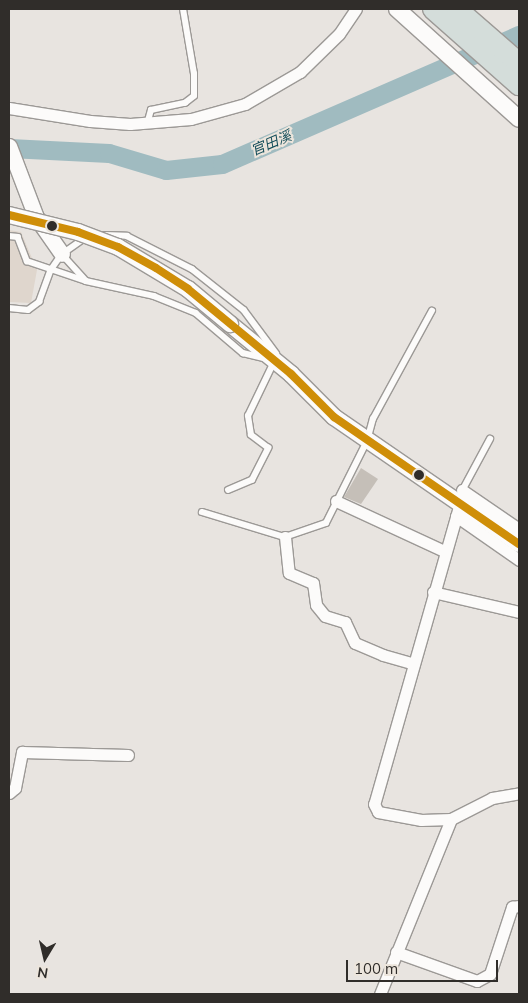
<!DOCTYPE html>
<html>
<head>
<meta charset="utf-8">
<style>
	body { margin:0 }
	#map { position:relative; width:528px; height:1003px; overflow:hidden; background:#e8e4e0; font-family:Mulish,"Noto Sans TC",sans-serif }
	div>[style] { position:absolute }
	.built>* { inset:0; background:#dfd6cd }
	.river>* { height:19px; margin:-9.5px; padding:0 9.5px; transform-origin:9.5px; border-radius:9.5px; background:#a0bbc0 }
	.building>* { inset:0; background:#c5bfb8 }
	.roads { filter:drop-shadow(1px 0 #9c9996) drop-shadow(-1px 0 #9c9996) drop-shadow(0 1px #9c9996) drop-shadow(0 -1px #9c9996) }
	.service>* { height:5.5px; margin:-2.75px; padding:0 2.75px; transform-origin:2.75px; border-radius:2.75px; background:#fcfbfa }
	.minor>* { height:11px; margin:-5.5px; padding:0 5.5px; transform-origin:5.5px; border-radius:5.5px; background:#fcfbfa }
	.tertiary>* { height:15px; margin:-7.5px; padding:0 7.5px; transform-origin:7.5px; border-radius:7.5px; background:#fcfbfa }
	.secondary>* { height:16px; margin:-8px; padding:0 8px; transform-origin:8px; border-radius:8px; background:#fcfbfa }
	.trunk>* { height:20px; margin:-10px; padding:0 10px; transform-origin:10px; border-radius:10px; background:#d4ddda }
	.bridges { filter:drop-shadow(1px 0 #9c9996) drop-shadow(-1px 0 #9c9996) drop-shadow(0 1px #9c9996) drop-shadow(0 -1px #9c9996) }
	.secondary-bridge>* { height:16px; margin:-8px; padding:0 8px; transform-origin:8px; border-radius:8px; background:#fcfbfa }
	.bus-1>* { height:8px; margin:-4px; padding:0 4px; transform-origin:4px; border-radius:4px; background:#cf8e08 }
	.dots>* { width:14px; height:14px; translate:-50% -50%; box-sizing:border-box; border:2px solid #ece5dc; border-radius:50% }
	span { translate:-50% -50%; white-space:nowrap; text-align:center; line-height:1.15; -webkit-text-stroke:4px #ece5dc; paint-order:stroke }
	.water-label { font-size:14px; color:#164f5b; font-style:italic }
	.frame { position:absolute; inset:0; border:10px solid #302d2a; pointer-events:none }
	.north { position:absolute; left:20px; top:933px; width:50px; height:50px; -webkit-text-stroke:4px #ece5dc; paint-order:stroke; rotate:189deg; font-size:14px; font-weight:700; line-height:20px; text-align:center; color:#302d2a }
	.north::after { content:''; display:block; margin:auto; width:18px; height:22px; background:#302d2a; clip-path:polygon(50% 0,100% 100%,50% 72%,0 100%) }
	.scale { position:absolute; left:346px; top:960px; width:152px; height:22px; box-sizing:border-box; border:2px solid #302d2a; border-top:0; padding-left:6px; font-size:15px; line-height:18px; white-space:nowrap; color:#302d2a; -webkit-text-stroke:4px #ece5dc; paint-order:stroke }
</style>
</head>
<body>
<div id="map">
	<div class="built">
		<i style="clip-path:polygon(9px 230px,21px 232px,37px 270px,31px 303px,9px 302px)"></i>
	</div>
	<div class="river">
		<i style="left:9px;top:148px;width:100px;rotate:2.9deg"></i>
		<i style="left:109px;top:153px;width:59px;rotate:16.6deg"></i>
		<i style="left:166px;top:170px;width:56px;rotate:-6.1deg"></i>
		<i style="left:222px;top:164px;width:324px;rotate:-23.5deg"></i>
	</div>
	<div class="building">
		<i style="clip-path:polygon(361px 468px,378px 479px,361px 504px,344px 497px)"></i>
	</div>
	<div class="roads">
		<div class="service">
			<i style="left:148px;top:121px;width:11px;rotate:-75deg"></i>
			<i style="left:151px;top:110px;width:35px;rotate:-12deg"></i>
			<i style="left:185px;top:103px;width:11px;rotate:-38deg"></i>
			<i style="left:194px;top:96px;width:22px;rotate:-90deg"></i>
			<i style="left:194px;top:74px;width:66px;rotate:-99.6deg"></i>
			<i style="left:104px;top:235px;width:23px;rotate:2deg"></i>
			<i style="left:127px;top:236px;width:73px;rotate:26.9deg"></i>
			<i style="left:192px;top:269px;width:66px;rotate:38.3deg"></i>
			<i style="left:244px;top:310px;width:54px;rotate:53.3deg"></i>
			<i style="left:9px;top:236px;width:9px;rotate:6deg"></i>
			<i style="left:18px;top:237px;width:26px;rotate:69deg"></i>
			<i style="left:27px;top:261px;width:62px;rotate:18.7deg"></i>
			<i style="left:62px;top:254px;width:36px;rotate:48deg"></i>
			<i style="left:86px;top:281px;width:70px;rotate:12.4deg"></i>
			<i style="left:154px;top:296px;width:45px;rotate:22deg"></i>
			<i style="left:196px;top:313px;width:62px;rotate:40.4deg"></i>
			<i style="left:243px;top:353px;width:21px;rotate:14deg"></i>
			<i style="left:9px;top:308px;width:19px;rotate:6deg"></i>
			<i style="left:28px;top:310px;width:14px;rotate:-36deg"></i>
			<i style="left:39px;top:302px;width:33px;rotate:-70deg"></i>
			<i style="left:50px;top:271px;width:21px;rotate:-55deg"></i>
			<i style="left:62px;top:254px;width:28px;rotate:-35deg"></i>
			<i style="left:228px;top:490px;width:26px;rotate:-23deg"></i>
			<i style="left:252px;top:480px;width:36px;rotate:-63deg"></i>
			<i style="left:268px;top:448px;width:21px;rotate:-143deg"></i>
			<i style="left:251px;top:435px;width:19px;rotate:-99deg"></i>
			<i style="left:248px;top:416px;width:58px;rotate:-64.3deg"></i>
			<i style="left:462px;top:491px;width:59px;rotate:-61.7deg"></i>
			<i style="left:202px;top:512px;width:87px;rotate:16.8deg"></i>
			<i style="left:285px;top:537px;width:43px;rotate:-18.9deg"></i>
			<i style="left:326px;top:523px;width:92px;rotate:-63.4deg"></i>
			<i style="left:367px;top:441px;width:23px;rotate:-75deg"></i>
			<i style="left:373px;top:419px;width:123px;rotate:-61.4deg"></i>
		</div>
		<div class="minor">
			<i style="left:9px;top:108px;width:82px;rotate:9.1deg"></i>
			<i style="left:90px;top:121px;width:40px;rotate:4.3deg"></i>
			<i style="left:130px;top:124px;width:61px;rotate:-4.7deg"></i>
			<i style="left:191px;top:119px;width:56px;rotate:-15.5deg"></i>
			<i style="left:245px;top:104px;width:64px;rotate:-30.2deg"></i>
			<i style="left:300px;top:72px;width:54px;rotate:-44.3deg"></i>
			<i style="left:339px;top:34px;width:30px;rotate:-56deg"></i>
			<i style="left:462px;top:490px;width:69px;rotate:34.4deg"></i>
			<i style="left:336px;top:501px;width:119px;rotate:24.8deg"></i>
			<i style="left:460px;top:503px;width:313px;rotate:105.9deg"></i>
			<i style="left:374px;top:804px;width:9px;rotate:63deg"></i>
			<i style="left:378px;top:812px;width:44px;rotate:10.5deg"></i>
			<i style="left:421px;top:820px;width:30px;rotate:-2deg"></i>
			<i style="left:451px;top:819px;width:46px;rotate:-27.1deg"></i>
			<i style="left:492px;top:798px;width:27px;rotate:-10deg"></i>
			<i style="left:456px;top:516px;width:77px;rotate:34.9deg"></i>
			<i style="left:285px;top:537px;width:36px;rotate:84deg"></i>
			<i style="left:289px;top:573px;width:26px;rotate:23deg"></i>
			<i style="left:313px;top:583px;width:22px;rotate:82deg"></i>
			<i style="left:316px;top:605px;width:14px;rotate:51deg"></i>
			<i style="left:325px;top:616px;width:21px;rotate:17deg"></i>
			<i style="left:345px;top:622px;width:23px;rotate:65deg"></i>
			<i style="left:355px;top:643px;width:30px;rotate:23deg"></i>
			<i style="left:383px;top:655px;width:32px;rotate:16deg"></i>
			<i style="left:433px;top:592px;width:88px;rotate:13.1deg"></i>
			<i style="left:9px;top:793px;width:8px;rotate:-40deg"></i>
			<i style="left:15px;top:788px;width:37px;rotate:-79deg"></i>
			<i style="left:22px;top:752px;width:106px;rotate:1.6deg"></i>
			<i style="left:396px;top:952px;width:86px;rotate:19.7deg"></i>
			<i style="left:477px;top:981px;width:15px;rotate:-28deg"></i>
			<i style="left:490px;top:974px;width:71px;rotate:-71.8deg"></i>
			<i style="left:512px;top:907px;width:7px;rotate:-8deg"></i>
			<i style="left:380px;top:994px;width:189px;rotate:-67.9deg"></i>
		</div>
		<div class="tertiary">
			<i style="left:9px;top:146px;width:76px;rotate:69.2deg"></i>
			<i style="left:36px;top:217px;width:45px;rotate:54.9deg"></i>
		</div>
		<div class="secondary">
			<i style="left:397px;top:9px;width:164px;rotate:42deg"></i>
			<i style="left:230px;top:324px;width:79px;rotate:39.3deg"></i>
			<i style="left:291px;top:374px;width:61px;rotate:45deg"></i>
			<i style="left:334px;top:417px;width:224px;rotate:34.5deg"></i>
		</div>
		<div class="trunk">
			<i style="left:433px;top:9px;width:115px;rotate:41.5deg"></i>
			<i style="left:457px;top:9px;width:82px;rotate:41.1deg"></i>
		</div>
	</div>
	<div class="bridges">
		<div class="secondary-bridge">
			<i style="left:9px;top:215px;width:71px;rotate:13.8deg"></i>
			<i style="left:78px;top:232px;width:43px;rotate:20.6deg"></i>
			<i style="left:118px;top:247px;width:82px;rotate:31deg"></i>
			<i style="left:188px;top:289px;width:55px;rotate:39.8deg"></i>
		</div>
	</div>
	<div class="bus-1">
		<i style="left:9px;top:215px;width:71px;rotate:13.8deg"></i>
		<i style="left:78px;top:232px;width:43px;rotate:20.6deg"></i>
		<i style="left:118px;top:247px;width:43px;rotate:28.9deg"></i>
		<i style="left:156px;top:268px;width:38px;rotate:33deg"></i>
		<i style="left:188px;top:289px;width:134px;rotate:39.5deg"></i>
		<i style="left:291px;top:374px;width:61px;rotate:45deg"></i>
		<i style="left:334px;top:417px;width:224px;rotate:34.5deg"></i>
	</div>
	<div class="dots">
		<i style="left:52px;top:226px;background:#302d2a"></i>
		<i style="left:419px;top:475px;background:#302d2a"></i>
	</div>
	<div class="water-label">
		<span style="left:271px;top:143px;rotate:-23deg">官田溪</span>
	</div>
	<div class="frame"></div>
	<div class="north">N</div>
	<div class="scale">100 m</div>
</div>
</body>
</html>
